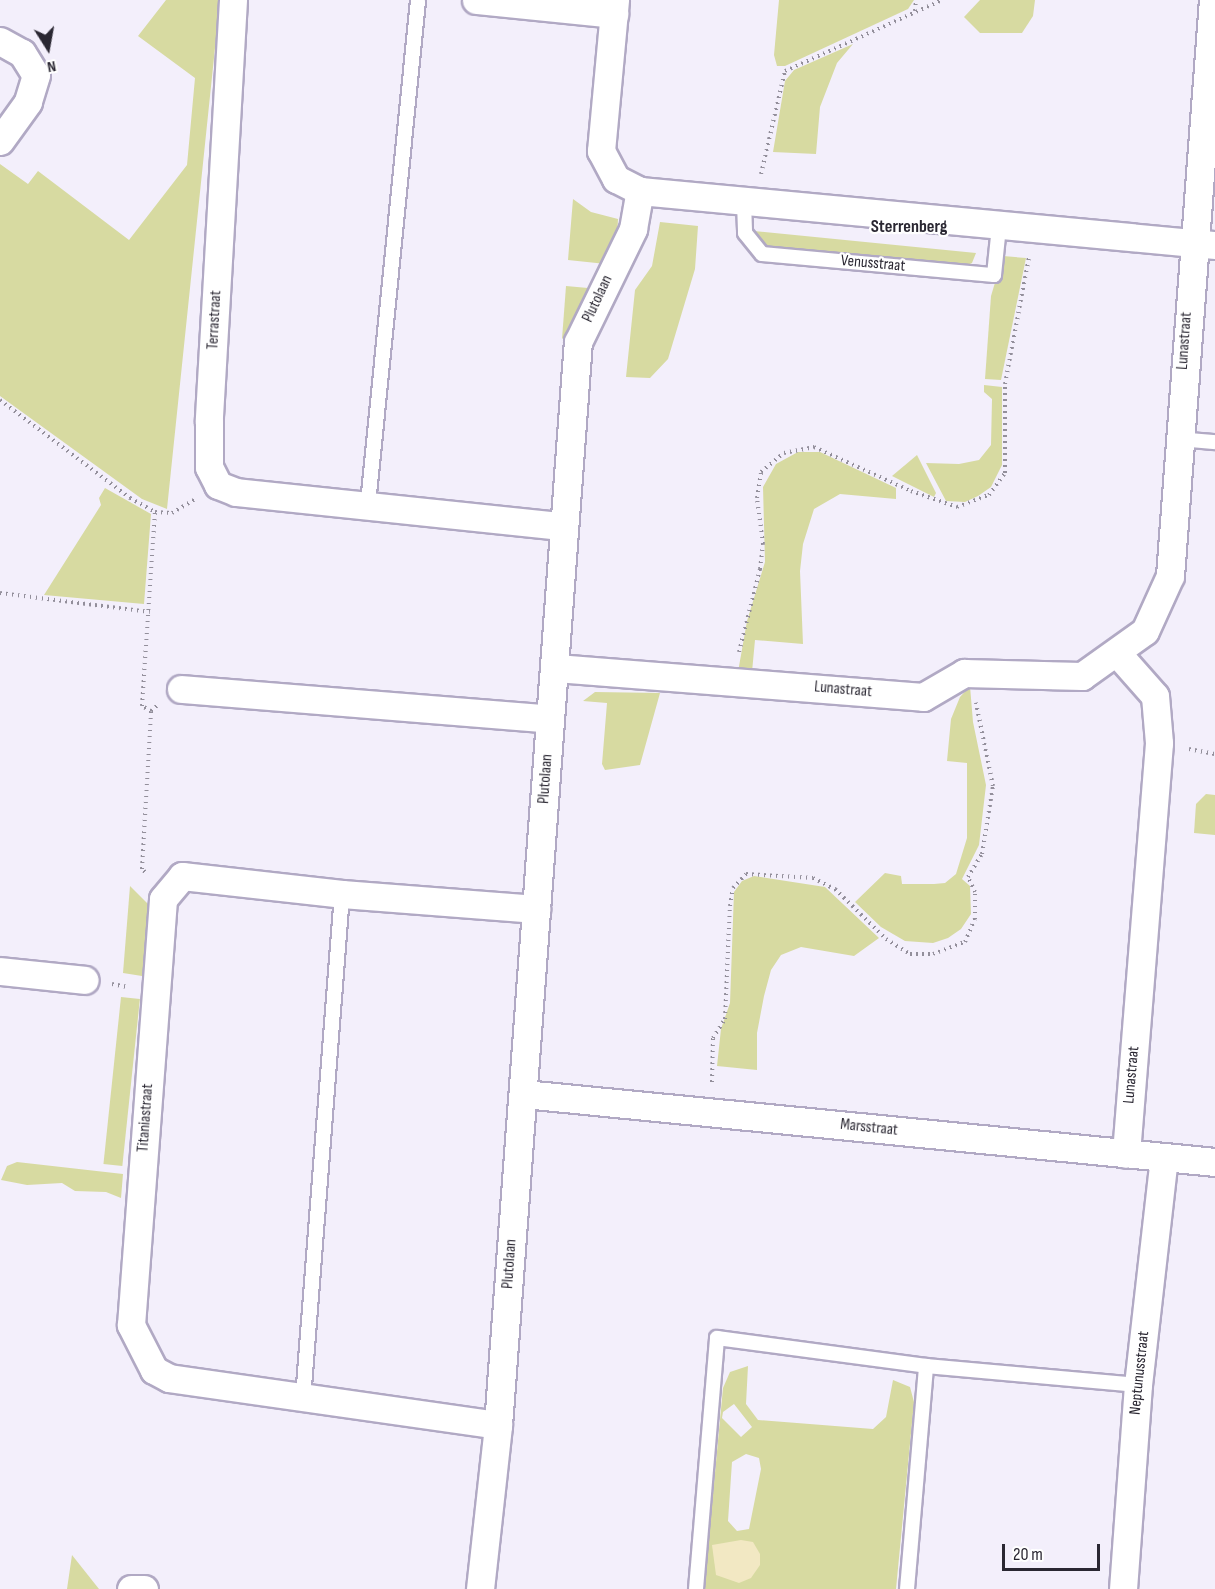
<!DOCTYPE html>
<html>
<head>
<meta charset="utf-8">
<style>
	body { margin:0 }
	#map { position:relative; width:1215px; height:1589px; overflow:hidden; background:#f3effb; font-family:"Sofia Sans Condensed",sans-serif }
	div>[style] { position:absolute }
	.green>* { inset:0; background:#d7daa1; transform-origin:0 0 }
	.sand>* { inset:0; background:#f2e8c3 }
	.path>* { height:4px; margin-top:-2px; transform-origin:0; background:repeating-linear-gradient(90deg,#938f9b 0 1.5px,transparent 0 6px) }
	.roads { filter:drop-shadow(2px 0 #b1a9c4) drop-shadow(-2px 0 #b1a9c4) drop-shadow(0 2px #b1a9c4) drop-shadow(0 -2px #b1a9c4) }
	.lane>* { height:14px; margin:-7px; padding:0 7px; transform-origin:7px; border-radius:7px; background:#fff }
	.street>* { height:27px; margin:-13.5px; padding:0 13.5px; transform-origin:13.5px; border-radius:13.5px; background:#fff }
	span { translate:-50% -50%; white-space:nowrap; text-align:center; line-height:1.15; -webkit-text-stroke:4.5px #fff; paint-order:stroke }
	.street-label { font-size:16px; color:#2a2732 }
	.neighbourhood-label { font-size:18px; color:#2a2732; font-weight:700 }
	.north { position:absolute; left:18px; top:18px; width:60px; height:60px; -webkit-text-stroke:4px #fff; paint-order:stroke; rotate:169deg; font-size:16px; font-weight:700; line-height:24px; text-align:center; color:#2a2732 }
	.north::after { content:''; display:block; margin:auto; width:21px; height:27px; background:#2a2732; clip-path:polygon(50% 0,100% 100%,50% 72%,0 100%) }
	.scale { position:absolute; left:1002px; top:1544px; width:98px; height:27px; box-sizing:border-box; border:3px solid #2a2732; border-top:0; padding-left:8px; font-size:18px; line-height:21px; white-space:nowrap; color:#2a2732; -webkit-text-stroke:4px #fff; paint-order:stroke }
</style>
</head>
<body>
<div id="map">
	<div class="green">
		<i style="clip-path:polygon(166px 0,220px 0,167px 509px,142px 499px,0 396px,0 164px,28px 184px,38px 171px,129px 240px,187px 165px,195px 78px,138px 36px)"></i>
		<i style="clip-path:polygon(779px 0,914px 0,908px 9px,785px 66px,777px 66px,774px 55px)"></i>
		<i style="clip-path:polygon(980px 0,1035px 0,1033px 16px,1022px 33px,980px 33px,964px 17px)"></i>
		<i style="clip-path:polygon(853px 44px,837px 63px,820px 107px,816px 154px,773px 152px,785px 81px,794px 70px)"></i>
		<i style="clip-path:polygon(573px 199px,591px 212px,618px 219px,617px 238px,606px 264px,568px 260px)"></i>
		<i style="clip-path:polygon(660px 222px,698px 226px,695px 269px,668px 359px,650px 378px,626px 377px,635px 290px,652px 266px)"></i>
		<i style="clip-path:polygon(754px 231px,976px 253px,972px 263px,959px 269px,767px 251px,759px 246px)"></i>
		<i style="clip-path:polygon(1003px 256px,1026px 258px,1001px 380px,985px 379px,991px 296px)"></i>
		<i style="clip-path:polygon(566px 286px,588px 288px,574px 328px,562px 339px)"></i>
		<i style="clip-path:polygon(984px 385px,1002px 387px,1002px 465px,991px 487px,978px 496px,965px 502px,946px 501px,926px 463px,959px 464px,979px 460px,991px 445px,992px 399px,984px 392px)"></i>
		<i style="clip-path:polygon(798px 452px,820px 452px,896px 488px,896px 499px,840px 494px,814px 509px,803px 544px,800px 571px,803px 644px,755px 640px,752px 672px,738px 672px,747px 621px,765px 562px,763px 487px,776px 464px)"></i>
		<i style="clip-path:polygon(917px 455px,936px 493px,934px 497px,892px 476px)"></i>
		<i style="clip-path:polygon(105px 488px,151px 514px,144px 604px,44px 595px,101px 505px,99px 498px)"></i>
		<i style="clip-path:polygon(970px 686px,973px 722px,986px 785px,979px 845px,962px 879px,970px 886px,971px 914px,961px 929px,948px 938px,933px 943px,905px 941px,881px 927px,855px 902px,885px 873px,901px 876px,902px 884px,934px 884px,945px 883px,956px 874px,967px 838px,967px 763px,947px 761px,951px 719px,960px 697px)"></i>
		<i style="clip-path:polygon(595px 692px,660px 693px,640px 765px,605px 770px,602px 764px,607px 703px,583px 701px)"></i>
		<i style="clip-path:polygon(1206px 794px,1215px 795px,1215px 835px,1194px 833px,1196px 804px)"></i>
		<i style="clip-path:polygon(754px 876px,825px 887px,879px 938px,854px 956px,801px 947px,781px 955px,771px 970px,764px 996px,757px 1033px,757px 1070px,717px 1066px,721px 1029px,730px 1003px,734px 892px,742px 881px)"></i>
		<i style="clip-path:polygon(130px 886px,152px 908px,142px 976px,123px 973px)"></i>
		<i style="left:121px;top:997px;width:19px;height:168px;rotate:6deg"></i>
		<i style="clip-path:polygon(17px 1162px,123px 1174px,121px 1198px,106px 1192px,75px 1191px,62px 1183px,27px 1185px,1px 1180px,7px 1166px)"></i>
		<i style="clip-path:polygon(evenodd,748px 1366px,746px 1404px,758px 1420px,873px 1429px,886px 1417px,893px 1380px,910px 1387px,914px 1402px,896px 1589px,704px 1589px,723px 1388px,730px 1372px,748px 1366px,734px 1404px,752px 1427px,741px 1437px,722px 1418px,723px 1412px,734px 1404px,748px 1366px,746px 1454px,759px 1458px,761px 1469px,749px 1529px,737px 1531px,728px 1521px,732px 1462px,746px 1454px)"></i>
		<i style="clip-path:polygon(72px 1555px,99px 1589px,67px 1589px)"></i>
	</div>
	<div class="sand">
		<i style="clip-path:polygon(741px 1540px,753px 1542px,760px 1554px,760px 1565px,751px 1578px,739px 1583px,716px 1575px,712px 1545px)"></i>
	</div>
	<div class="path">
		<i style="left:915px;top:11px;width:11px;rotate:-85deg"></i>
		<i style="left:761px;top:174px;width:106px;rotate:-76.9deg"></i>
		<i style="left:785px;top:71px;width:172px;rotate:-24.3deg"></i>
		<i style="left:0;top:400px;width:163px;rotate:37deg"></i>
		<i style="left:130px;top:498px;width:29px;rotate:29deg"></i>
		<i style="left:155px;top:512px;width:17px;rotate:3deg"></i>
		<i style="left:172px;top:513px;width:26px;rotate:-31deg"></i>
		<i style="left:0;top:593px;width:151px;rotate:7.2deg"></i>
		<i style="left:739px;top:652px;width:86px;rotate:-75.8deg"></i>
		<i style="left:760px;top:569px;width:25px;rotate:-83deg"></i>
		<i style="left:763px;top:544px;width:46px;rotate:-97.4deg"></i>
		<i style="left:757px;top:498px;width:26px;rotate:-81deg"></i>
		<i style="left:761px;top:472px;width:30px;rotate:-40deg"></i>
		<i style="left:784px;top:453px;width:31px;rotate:-11deg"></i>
		<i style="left:814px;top:447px;width:107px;rotate:24.4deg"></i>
		<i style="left:911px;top:491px;width:49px;rotate:19.2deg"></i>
		<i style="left:957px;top:507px;width:34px;rotate:-21deg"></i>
		<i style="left:989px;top:495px;width:27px;rotate:-54deg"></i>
		<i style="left:1005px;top:473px;width:89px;rotate:-90deg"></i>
		<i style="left:1005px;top:384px;width:129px;rotate:-79.3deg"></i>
		<i style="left:151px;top:711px;width:10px;rotate:-151deg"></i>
		<i style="left:142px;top:706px;width:194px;rotate:-86.2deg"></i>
		<i style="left:1189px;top:749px;width:26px;rotate:11deg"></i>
		<i style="left:145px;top:872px;width:4px;rotate:-135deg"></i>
		<i style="left:142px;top:869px;width:158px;rotate:-86.7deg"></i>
		<i style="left:151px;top:711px;width:9px;rotate:-41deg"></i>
		<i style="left:112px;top:984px;width:16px;rotate:11deg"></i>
		<i style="left:712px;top:1082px;width:44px;rotate:-88.7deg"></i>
		<i style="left:713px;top:1038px;width:22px;rotate:-58deg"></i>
		<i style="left:725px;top:1019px;width:113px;rotate:-87.5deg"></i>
		<i style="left:730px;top:906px;width:18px;rotate:-81deg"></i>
		<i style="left:733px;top:888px;width:19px;rotate:-47deg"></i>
		<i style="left:746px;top:874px;width:67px;rotate:3.4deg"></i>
		<i style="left:813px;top:878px;width:25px;rotate:27deg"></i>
		<i style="left:835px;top:889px;width:71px;rotate:44.4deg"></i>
		<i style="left:886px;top:939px;width:28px;rotate:32deg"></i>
		<i style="left:910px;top:954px;width:23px"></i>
		<i style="left:933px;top:954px;width:34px;rotate:-21deg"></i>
		<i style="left:965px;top:942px;width:25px;rotate:-67deg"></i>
		<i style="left:975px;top:919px;width:27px;rotate:-90deg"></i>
		<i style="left:975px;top:892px;width:17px;rotate:-115deg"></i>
		<i style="left:968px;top:877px;width:27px;rotate:-59deg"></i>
		<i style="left:982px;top:854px;width:69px;rotate:-80.8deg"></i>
		<i style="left:993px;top:786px;width:85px;rotate:-101.6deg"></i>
	</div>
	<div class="roads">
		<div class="lane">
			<i style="left:744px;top:202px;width:31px;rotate:88deg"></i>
			<i style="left:745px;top:233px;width:27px;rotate:51deg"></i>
			<i style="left:762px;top:254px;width:233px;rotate:5.2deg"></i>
			<i style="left:994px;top:275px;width:48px;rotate:-84.1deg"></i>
			<i style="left:1178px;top:439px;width:37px;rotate:5deg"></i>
			<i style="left:368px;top:504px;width:506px;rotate:-84.33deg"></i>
			<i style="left:303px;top:1399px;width:507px;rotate:-85.58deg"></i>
			<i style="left:696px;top:1589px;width:252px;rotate:-85.2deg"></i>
			<i style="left:717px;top:1338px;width:211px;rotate:7.6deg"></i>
			<i style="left:926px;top:1366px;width:213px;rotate:5.1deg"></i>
			<i style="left:907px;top:1589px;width:224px;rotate:-85.1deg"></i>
		</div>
		<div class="street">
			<i style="left:233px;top:0;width:422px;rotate:93.3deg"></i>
			<i style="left:209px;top:421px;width:46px;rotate:90deg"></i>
			<i style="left:209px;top:467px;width:20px;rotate:63deg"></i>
			<i style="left:218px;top:485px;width:19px;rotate:21deg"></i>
			<i style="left:236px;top:492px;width:328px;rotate:6deg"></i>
			<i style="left:476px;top:0;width:139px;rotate:5.8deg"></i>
			<i style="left:0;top:41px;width:25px;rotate:29deg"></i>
			<i style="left:22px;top:53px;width:26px;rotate:58deg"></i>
			<i style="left:36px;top:75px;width:28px;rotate:107deg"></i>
			<i style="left:28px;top:102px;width:48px;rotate:125.7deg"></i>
			<i style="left:640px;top:191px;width:578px;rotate:5.37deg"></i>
			<i style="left:1117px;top:653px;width:57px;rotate:48.5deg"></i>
			<i style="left:1155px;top:696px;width:47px;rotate:85.1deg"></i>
			<i style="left:1159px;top:743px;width:412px;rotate:94.6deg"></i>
			<i style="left:556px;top:668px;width:368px;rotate:4.5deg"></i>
			<i style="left:923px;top:697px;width:48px;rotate:-30.3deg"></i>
			<i style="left:964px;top:673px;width:118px;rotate:1.5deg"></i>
			<i style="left:1082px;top:676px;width:77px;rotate:-35.5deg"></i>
			<i style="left:1145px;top:631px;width:60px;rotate:-65.6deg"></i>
			<i style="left:1170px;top:576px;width:578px;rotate:-85.73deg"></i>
			<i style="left:181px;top:689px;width:370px;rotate:4.6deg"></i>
			<i style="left:0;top:971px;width:85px;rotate:6deg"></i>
			<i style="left:524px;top:1094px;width:694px;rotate:5.62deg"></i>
			<i style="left:498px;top:1425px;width:332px;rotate:-171.9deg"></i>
			<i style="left:169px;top:1378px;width:17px;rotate:-152deg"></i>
			<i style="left:154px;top:1370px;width:51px;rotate:-117.1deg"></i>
			<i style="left:131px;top:1325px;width:427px;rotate:-85.7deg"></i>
			<i style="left:163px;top:899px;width:30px;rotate:-50deg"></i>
			<i style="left:182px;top:876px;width:161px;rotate:6.4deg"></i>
			<i style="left:342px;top:894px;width:195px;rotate:4.4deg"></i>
			<i style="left:131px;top:1589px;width:13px"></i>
			<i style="left:480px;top:1589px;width:165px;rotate:-83.7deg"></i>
			<i style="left:498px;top:1425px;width:1086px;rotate:-85.78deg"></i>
			<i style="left:578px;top:342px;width:126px;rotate:-64deg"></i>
			<i style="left:633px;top:229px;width:39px;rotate:-80deg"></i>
			<i style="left:640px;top:191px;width:27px;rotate:-153deg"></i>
			<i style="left:616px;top:179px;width:32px;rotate:-118deg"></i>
			<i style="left:601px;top:151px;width:152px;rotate:-84.7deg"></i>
			<i style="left:1123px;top:1589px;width:205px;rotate:-85.8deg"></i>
			<i style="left:1138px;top:1385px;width:229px;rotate:-83.5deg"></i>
		</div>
	</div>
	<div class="street-label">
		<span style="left:873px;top:264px;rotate:5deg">Venusstraat</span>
		<span style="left:598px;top:299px;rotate:-65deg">Plutolaan</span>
		<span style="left:215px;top:320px;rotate:-87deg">Terrastraat</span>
		<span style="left:1185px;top:341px;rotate:-86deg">Lunastraat</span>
		<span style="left:843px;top:690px;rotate:5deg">Lunastraat</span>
		<span style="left:546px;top:779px;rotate:-86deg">Plutolaan</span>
		<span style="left:1132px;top:1075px;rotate:-85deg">Lunastraat</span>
		<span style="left:146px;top:1118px;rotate:-86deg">Titaniastraat</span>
		<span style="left:869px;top:1128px;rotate:6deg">Marsstraat</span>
		<span style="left:510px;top:1264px;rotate:-86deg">Plutolaan</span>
		<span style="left:1140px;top:1373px;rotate:-84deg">Neptunusstraat</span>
	</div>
	<div class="neighbourhood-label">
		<span style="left:909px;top:227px">Sterrenberg</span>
	</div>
	<div class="north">N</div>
	<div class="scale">20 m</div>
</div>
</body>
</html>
